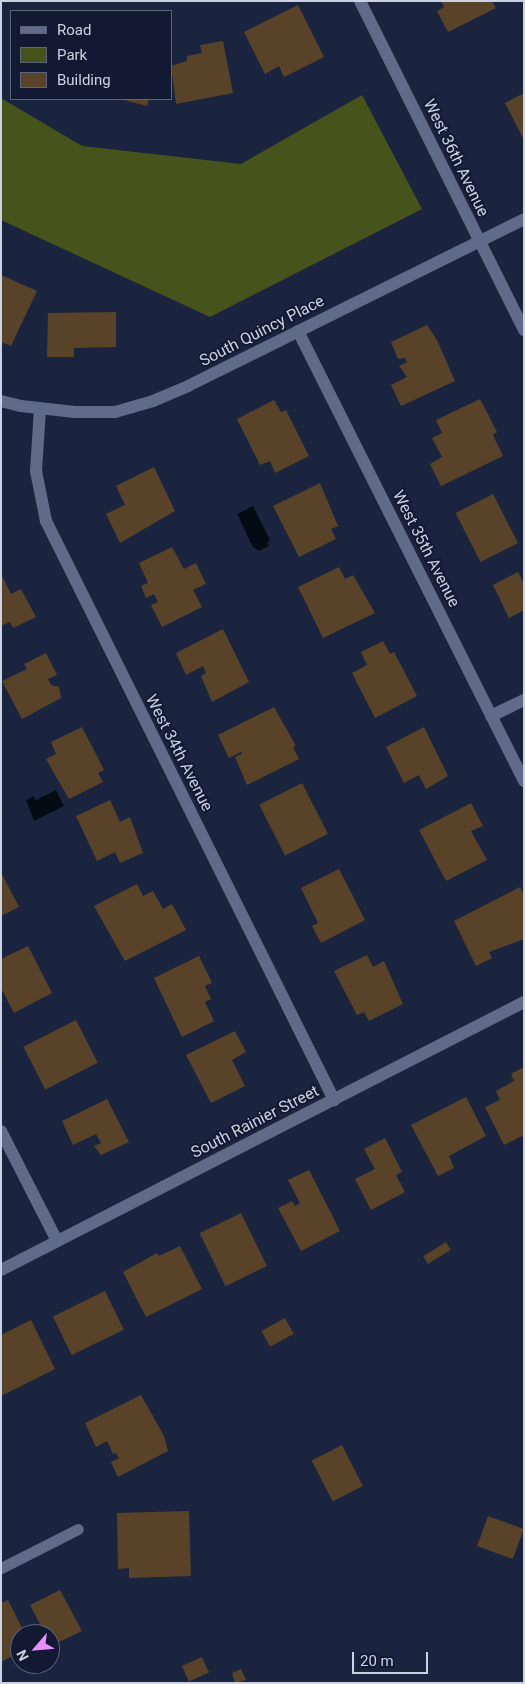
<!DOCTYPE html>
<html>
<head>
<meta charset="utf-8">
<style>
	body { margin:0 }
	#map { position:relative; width:525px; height:1684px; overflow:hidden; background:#1b243e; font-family:Roboto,sans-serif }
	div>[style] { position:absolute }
	.green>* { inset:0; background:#46541c }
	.water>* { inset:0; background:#020c12 }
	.building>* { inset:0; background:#584328; transform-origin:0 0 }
	.service>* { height:11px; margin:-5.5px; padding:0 5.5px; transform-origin:5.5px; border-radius:5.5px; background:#5f6b89 }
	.minor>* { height:12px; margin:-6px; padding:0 6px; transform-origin:6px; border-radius:6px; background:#5f6b89 }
	.tertiary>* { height:12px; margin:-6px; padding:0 6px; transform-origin:6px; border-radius:6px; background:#5f6b89 }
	span { translate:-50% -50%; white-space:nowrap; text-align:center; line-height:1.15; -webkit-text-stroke:4px #121a33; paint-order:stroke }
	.street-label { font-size:16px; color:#cbd2e3 }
	.frame { position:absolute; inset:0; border:2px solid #cbd2e3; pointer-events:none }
	.legend { position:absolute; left:10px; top:10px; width:162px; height:90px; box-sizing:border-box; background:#121a33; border:1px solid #5c6479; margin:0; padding:6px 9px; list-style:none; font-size:15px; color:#cbd2e3 }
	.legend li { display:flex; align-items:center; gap:10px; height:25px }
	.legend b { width:25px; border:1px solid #5c6479 }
	.north { position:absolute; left:10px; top:1624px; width:50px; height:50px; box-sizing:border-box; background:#121a33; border:1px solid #5c6479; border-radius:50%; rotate:243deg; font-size:14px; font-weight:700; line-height:20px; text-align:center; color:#cbd2e3 }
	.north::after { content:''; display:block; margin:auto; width:18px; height:22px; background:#eb8dfc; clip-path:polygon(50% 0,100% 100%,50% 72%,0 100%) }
	.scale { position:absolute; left:352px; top:1652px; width:76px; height:22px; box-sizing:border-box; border:2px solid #cbd2e3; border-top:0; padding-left:6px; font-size:15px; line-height:18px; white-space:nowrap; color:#cbd2e3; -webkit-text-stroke:4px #121a33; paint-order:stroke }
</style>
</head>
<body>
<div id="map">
	<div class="green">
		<i style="clip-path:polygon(362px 95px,422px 209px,210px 317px,1px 220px,1px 98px,82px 146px,241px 164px)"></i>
	</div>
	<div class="water">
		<i style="clip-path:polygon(253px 506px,270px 540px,267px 542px,269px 546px,259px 551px,253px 547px,237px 514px)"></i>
		<i style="clip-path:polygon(56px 790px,64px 806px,34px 821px,26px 800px,34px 796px,36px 800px)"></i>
	</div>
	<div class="building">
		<i style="clip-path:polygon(441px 1px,492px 1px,496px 8px,448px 32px,437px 11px,444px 7px)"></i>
		<i style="clip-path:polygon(298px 5px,324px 57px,284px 77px,279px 66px,265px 74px,244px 32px)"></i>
		<i style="clip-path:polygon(223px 41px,233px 93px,176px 104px,171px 66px,187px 61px,187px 56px,202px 53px,200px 45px)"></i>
		<i style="clip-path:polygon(524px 93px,524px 140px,505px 103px)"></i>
		<i style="clip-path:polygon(120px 99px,149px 99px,147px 106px)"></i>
		<i style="clip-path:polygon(1px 275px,37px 291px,11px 346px,1px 342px)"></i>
		<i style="clip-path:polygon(116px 312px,116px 347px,74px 348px,74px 357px,47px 357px,48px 313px)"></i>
		<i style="clip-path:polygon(427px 325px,437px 340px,455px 381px,401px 406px,391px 385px,407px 377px,399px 366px,407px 362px,405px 358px,398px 359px,391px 342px)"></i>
		<i style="clip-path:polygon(480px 399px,497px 432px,493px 435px,503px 456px,441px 486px,430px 464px,442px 457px,432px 438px,442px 433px,436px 420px)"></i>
		<i style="clip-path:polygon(274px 400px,281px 412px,286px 410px,309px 456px,275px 473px,270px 461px,260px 465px,237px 419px)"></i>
		<i style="clip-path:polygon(154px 467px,175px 511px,120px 543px,106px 514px,125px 505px,116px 486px)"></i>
		<i style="clip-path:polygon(320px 483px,338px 526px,331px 529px,336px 539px,299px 557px,273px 506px)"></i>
		<i style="left:493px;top:494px;width:55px;height:42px;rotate:63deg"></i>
		<i style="clip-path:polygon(172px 547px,184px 569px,196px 563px,206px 584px,193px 590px,202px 607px,162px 627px,151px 605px,158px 602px,154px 594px,146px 598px,141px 586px,148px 583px,139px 563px)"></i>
		<i style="clip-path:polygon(339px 567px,345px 579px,353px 575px,375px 613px,323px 638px,298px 587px)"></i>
		<i style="clip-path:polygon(518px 572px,524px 584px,524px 610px,509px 618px,493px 585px)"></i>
		<i style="clip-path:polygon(1px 574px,11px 594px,21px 589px,36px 617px,13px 628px,10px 622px,1px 626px)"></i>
		<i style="clip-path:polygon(223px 629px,249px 682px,212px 702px,201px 676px,206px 673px,203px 666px,186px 675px,176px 653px)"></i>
		<i style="clip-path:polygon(383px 641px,390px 654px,394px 652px,417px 696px,375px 718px,352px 673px,367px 665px,361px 652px)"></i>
		<i style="clip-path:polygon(46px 653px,57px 675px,48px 679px,51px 685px,59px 687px,61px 698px,22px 719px,2px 681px,27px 669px,24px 664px)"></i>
		<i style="clip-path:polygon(274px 707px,296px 746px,293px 747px,299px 759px,247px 785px,235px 757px,242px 754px,241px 752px,229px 758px,218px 735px)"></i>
		<i style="clip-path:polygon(82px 727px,104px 770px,98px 773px,103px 782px,69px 799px,46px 759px,56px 754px,51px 742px)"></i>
		<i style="clip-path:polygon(424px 727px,448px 776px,426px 789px,419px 775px,404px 783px,386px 747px)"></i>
		<i style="left:302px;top:783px;width:57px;height:48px;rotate:63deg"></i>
		<i style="clip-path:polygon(110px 800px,120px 822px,130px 817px,143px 853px,120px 863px,115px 852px,97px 861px,76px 816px)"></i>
		<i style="clip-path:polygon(471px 803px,483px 826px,471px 831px,487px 860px,446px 881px,419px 830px)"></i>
		<i style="clip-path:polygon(339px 869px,365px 920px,321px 943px,312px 926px,318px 923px,301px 888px)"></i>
		<i style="clip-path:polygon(1px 872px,19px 907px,1px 916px)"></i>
		<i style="clip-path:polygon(137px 884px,143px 896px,153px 891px,163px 909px,172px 904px,186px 930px,125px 961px,94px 906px)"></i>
		<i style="clip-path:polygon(520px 887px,524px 895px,524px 939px,489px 952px,492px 958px,476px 966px,454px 921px)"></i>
		<i style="clip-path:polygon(28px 946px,52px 993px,14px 1013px,1px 988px,1px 959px)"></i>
		<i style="clip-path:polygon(367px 955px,373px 967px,384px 961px,403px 1004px,369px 1021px,364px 1012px,357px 1015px,334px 971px)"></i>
		<i style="clip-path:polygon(199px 956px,212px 983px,205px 986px,211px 999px,205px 1002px,214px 1021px,182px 1037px,154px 978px)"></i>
		<i style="left:76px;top:1020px;width:48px;height:59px;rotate:63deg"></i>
		<i style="clip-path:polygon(235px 1031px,246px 1052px,232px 1060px,245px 1086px,211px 1103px,186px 1055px)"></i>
		<i style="clip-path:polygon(524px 1067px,524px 1135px,504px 1145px,485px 1107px,500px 1100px,496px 1091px,514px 1081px,511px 1074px)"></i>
		<i style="clip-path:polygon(466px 1097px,486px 1136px,449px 1156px,454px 1168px,438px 1176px,411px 1125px)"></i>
		<i style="clip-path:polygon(107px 1099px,129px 1142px,101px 1155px,94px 1146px,101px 1143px,96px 1134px,73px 1145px,62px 1121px)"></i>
		<i style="clip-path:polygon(385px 1138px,402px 1172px,396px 1175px,405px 1192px,371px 1210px,355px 1179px,375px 1169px,364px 1149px)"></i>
		<i style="clip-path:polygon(309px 1170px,340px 1231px,301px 1251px,278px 1208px,292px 1201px,295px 1206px,300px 1203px,288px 1180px)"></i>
		<i style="left:241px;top:1213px;width:59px;height:46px;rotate:64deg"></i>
		<i style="left:446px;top:1242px;width:9px;height:27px;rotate:58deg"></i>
		<i style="clip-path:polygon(180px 1246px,202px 1289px,146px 1317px,123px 1272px,157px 1253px,159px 1256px)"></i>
		<i style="left:105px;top:1291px;width:43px;height:58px;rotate:64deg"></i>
		<i style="left:285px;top:1318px;width:18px;height:27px;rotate:61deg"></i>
		<i style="clip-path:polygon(31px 1320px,55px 1369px,1px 1396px,1px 1335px)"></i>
		<i style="clip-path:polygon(141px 1395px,164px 1436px,168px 1451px,118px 1477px,111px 1462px,119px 1458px,116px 1453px,113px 1454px,107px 1441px,96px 1447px,85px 1423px)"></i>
		<i style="left:342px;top:1445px;width:46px;height:34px;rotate:63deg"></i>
		<i style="clip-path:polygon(189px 1511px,191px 1576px,129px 1578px,129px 1568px,118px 1569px,117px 1513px)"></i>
		<i style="left:488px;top:1516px;width:38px;height:32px;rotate:20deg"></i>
		<i style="clip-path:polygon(60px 1590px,82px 1631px,51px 1646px,50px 1634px,45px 1634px,30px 1605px)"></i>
		<i style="clip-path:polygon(8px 1600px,25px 1634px,20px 1634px,20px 1652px,1px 1662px,1px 1603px)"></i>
		<i style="left:202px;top:1657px;width:17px;height:22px;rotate:66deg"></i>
		<i style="clip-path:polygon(241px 1669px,246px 1680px,235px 1683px,232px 1673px)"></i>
	</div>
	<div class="service">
		<i style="left:1px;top:1568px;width:86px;rotate:-26.9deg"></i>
	</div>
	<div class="minor">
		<i style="left:298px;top:331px;width:504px;rotate:63.33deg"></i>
		<i style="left:1px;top:401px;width:21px;rotate:14deg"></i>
		<i style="left:21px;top:406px;width:54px;rotate:6.3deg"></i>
		<i style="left:75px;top:412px;width:40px"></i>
		<i style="left:115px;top:412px;width:40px;rotate:-16deg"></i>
		<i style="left:153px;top:401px;width:38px;rotate:-23deg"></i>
		<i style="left:188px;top:386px;width:375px;rotate:-26.4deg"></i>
		<i style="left:40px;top:409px;width:62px;rotate:93.7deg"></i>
		<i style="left:36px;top:471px;width:51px;rotate:78.7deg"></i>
		<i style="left:46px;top:521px;width:647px;rotate:63.55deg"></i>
		<i style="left:491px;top:716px;width:37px;rotate:-26deg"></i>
		<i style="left:1px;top:1131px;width:123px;rotate:63deg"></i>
		<i style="left:1px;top:1270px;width:588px;rotate:-27.13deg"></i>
	</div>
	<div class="tertiary">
		<i style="left:360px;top:1px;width:368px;rotate:63.5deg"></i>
	</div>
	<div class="street-label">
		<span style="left:456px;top:158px;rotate:64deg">West 36th Avenue</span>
		<span style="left:262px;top:331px;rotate:-27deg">South Quincy Place</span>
		<span style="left:426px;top:549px;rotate:63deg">West 35th Avenue</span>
		<span style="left:179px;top:753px;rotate:63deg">West 34th Avenue</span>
		<span style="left:255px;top:1122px;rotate:-27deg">South Rainier Street</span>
	</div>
	<div class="frame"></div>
	<ul class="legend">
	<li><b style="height:6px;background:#5f6b89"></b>Road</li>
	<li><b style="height:14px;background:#46541c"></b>Park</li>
	<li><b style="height:14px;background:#584328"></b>Building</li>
	</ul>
	<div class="north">N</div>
	<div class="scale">20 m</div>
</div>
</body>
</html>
